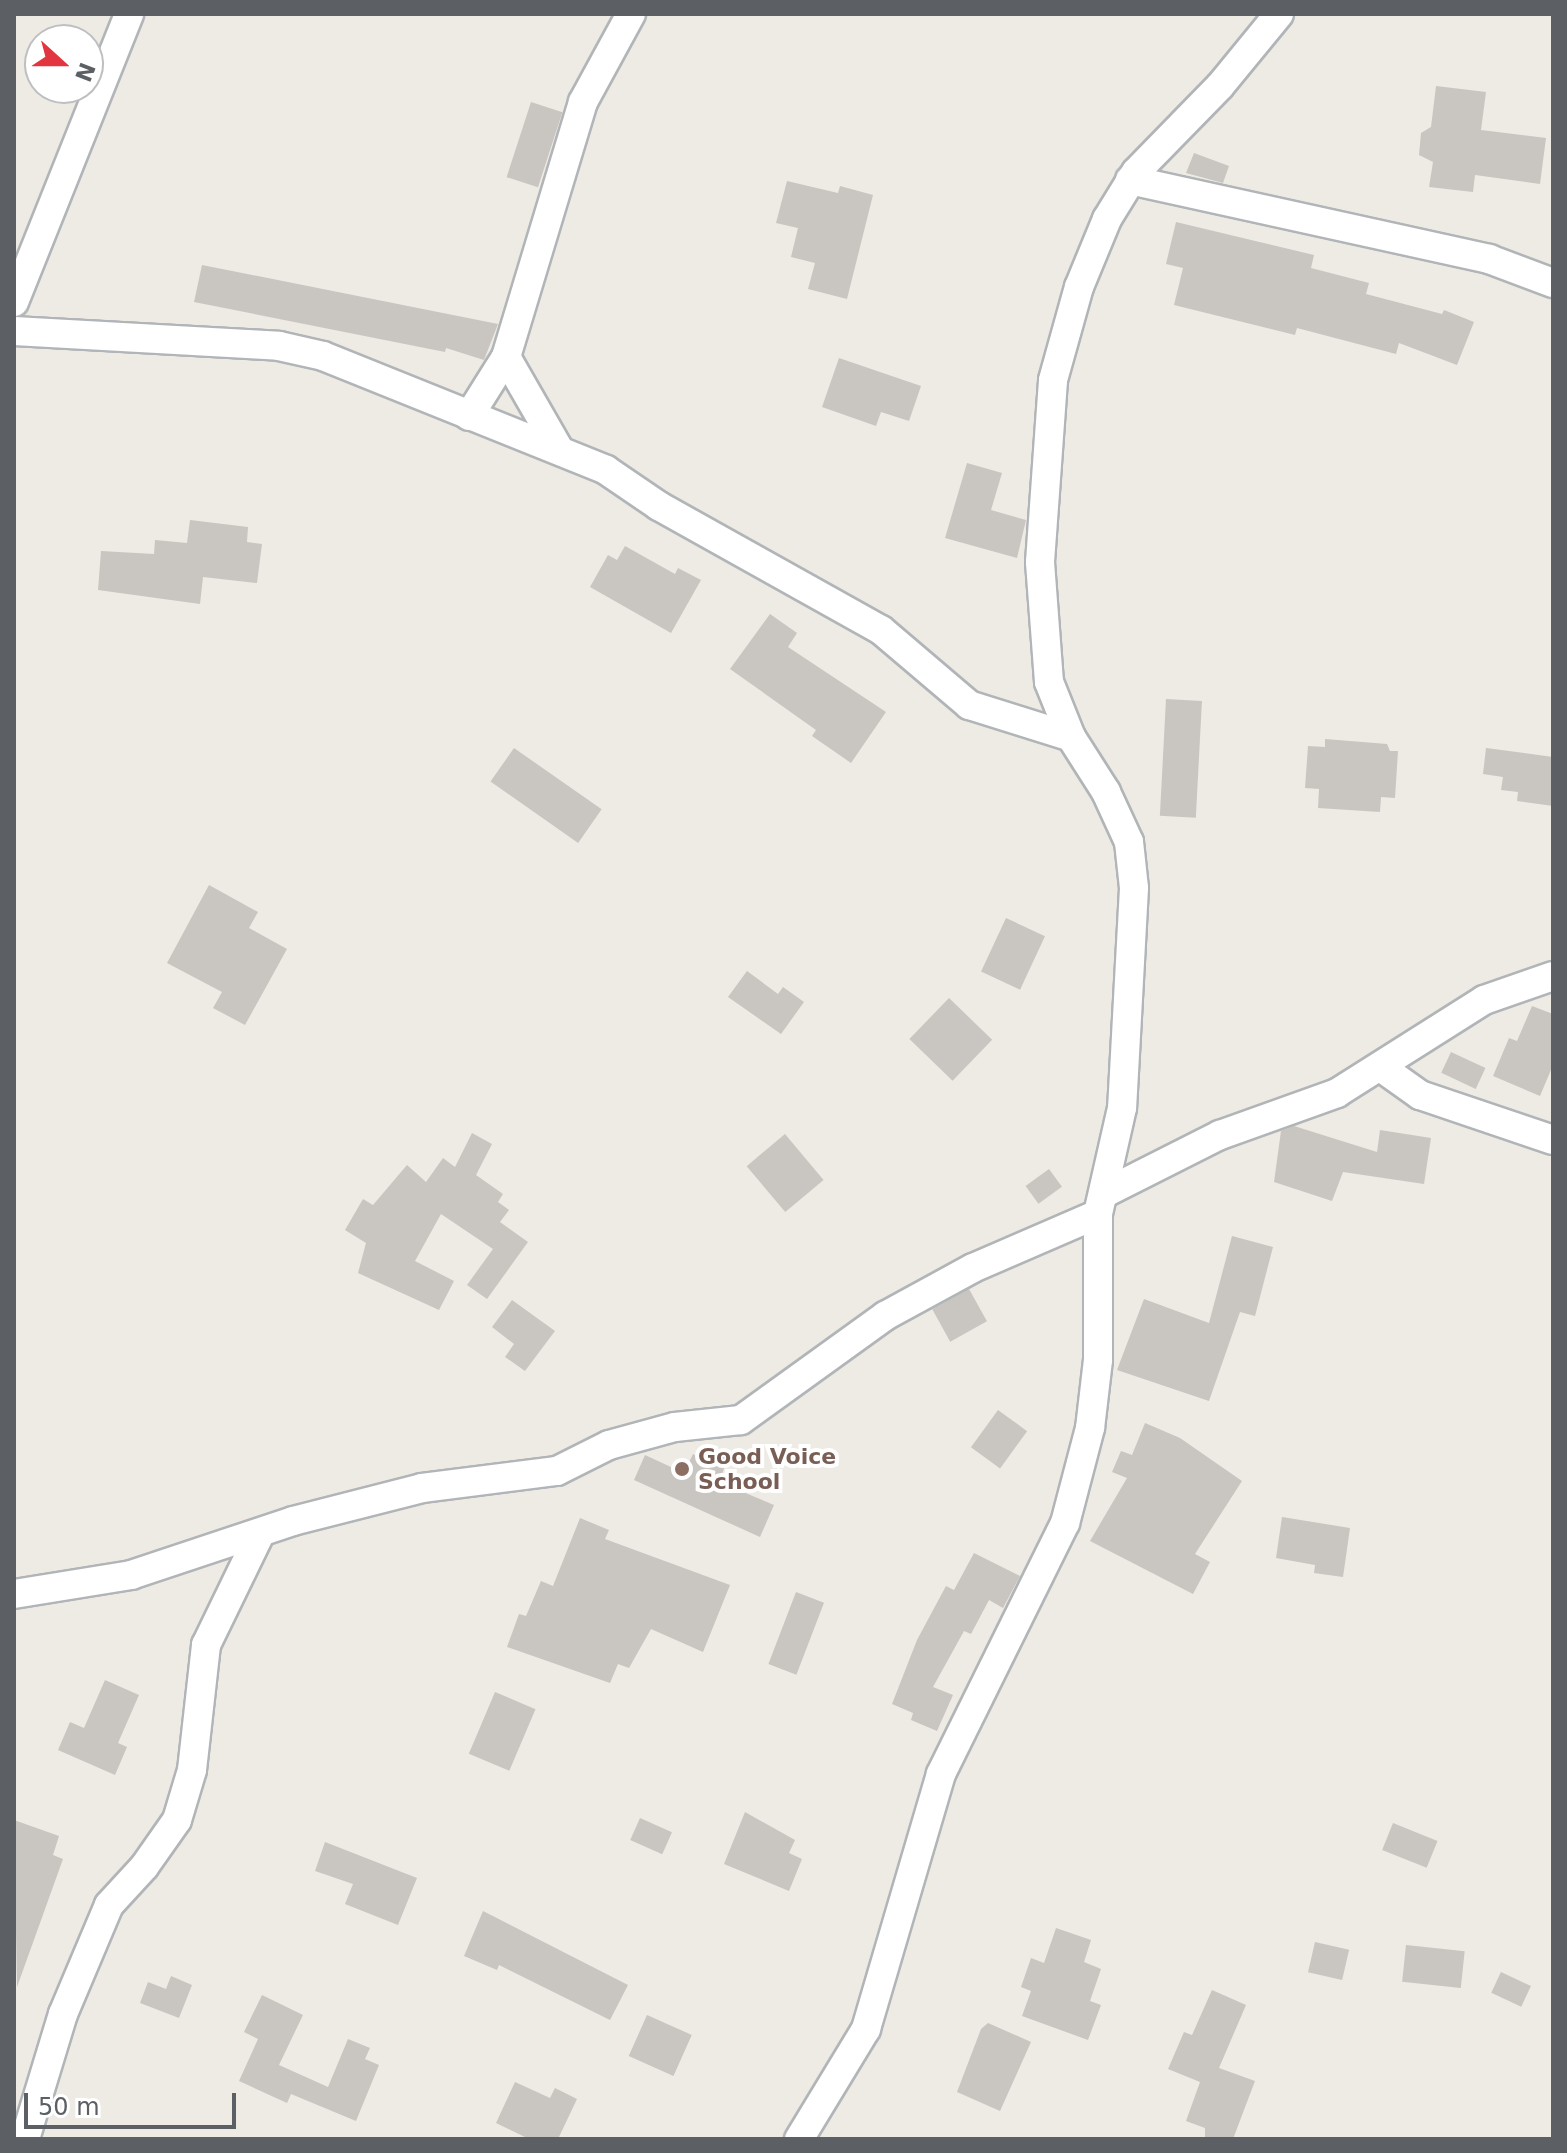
<!DOCTYPE html>
<html>
<head>
<meta charset="utf-8">
<style>
	body { margin:0 }
	#map { position:relative; width:1567px; height:2153px; overflow:hidden; background:#eeeae4; font-family:"DejaVu Sans",sans-serif }
	div>[style] { position:absolute }
	.building>* { inset:0; background:#c9c5c1; transform-origin:0 0 }
	.roads { filter:drop-shadow(2px 0 #b1b5b8) drop-shadow(-2px 0 #b1b5b8) drop-shadow(0 2px #b1b5b8) drop-shadow(0 -2px #b1b5b8) }
	.minor>* { height:28px; margin:-14px; padding:0 14px; transform-origin:14px; border-radius:14px; background:#fff }
	.dots>* { width:22px; height:22px; translate:-50% -50%; box-sizing:border-box; border:4px solid #fff; border-radius:50% }
	span { translate:-50% -50%; white-space:nowrap; text-align:center; line-height:1.15; -webkit-text-stroke:8px #fff; paint-order:stroke }
	.education-label { font-size:22px; color:#785e54; font-weight:700 }
	.left { translate:0 -50%; text-align:left }
	.frame { position:absolute; inset:0; border:16px solid #5c6064; pointer-events:none }
	.north { position:absolute; left:24px; top:24px; width:80px; height:80px; box-sizing:border-box; background:#fff; border:2px solid #bebfc1; border-radius:50%; rotate:111deg; font-size:22px; font-weight:700; line-height:32px; text-align:center; color:#5c6064 }
	.north::after { content:''; display:block; margin:auto; width:28px; height:36px; background:#e2353f; clip-path:polygon(50% 0,100% 100%,50% 72%,0 100%) }
	.scale { position:absolute; left:24px; top:2093px; width:212px; height:36px; box-sizing:border-box; border:4px solid #5c6064; border-top:0; padding-left:10px; font-size:24px; line-height:28px; white-space:nowrap; color:#5c6064; -webkit-text-stroke:6px #fff; paint-order:stroke }
</style>
</head>
<body>
<div id="map">
	<div class="building">
		<i style="clip-path:polygon(1436px 86px,1486px 92px,1481px 130px,1546px 138px,1540px 184px,1475px 175px,1473px 192px,1429px 187px,1433px 162px,1419px 155px,1421px 133px,1431px 127px)"></i>
		<i style="left:531px;top:102px;width:33px;height:79px;rotate:18deg"></i>
		<i style="clip-path:polygon(1194px 153px,1229px 166px,1223px 183px,1186px 173px)"></i>
		<i style="clip-path:polygon(787px 181px,838px 193px,840px 186px,873px 195px,847px 299px,808px 289px,815px 263px,791px 257px,798px 228px,776px 223px)"></i>
		<i style="clip-path:polygon(1176px 222px,1314px 255px,1311px 268px,1369px 283px,1366px 294px,1442px 314px,1444px 310px,1474px 322px,1457px 365px,1399px 343px,1396px 354px,1297px 328px,1295px 335px,1174px 305px,1183px 268px,1166px 264px)"></i>
		<i style="clip-path:polygon(202px 265px,498px 324px,484px 360px,446px 348px,445px 352px,194px 302px)"></i>
		<i style="clip-path:polygon(839px 358px,921px 386px,909px 421px,881px 412px,876px 426px,822px 407px)"></i>
		<i style="clip-path:polygon(967px 463px,1002px 473px,991px 510px,1026px 520px,1017px 558px,945px 538px)"></i>
		<i style="clip-path:polygon(190px 520px,248px 527px,247px 542px,262px 544px,257px 583px,203px 577px,200px 604px,98px 590px,101px 551px,154px 554px,155px 540px,187px 543px)"></i>
		<i style="clip-path:polygon(625px 546px,675px 574px,678px 568px,701px 580px,671px 633px,590px 587px,608px 555px,617px 560px)"></i>
		<i style="clip-path:polygon(770px 614px,797px 633px,788px 647px,886px 712px,851px 763px,812px 736px,816px 730px,730px 669px)"></i>
		<i style="left:1166px;top:699px;width:36px;height:117px;rotate:3deg"></i>
		<i style="clip-path:polygon(1325px 739px,1387px 744px,1390px 751px,1398px 751px,1395px 798px,1381px 797px,1380px 812px,1318px 808px,1319px 789px,1305px 788px,1308px 746px,1325px 747px)"></i>
		<i style="left:514px;top:748px;width:107px;height:41px;rotate:35deg"></i>
		<i style="clip-path:polygon(1486px 748px,1553px 757px,1553px 806px,1517px 801px,1518px 792px,1501px 790px,1503px 777px,1483px 774px)"></i>
		<i style="clip-path:polygon(209px 885px,258px 912px,249px 928px,287px 949px,245px 1025px,213px 1008px,222px 992px,167px 963px)"></i>
		<i style="left:1006px;top:918px;width:43px;height:59px;rotate:25deg"></i>
		<i style="clip-path:polygon(747px 971px,778px 994px,783px 987px,804px 1002px,781px 1034px,728px 997px)"></i>
		<i style="left:949px;top:998px;width:60px;height:57px;rotate:44deg"></i>
		<i style="clip-path:polygon(1532px 1006px,1553px 1014px,1553px 1065px,1540px 1096px,1493px 1076px,1509px 1038px,1517px 1041px)"></i>
		<i style="left:1451px;top:1052px;width:38px;height:23px;rotate:25deg"></i>
		<i style="clip-path:polygon(1294px 1126px,1377px 1152px,1380px 1130px,1431px 1138px,1424px 1184px,1343px 1172px,1332px 1201px,1274px 1182px,1281px 1131px)"></i>
		<i style="clip-path:polygon(472px 1133px,492px 1144px,476px 1175px,503px 1194px,498px 1202px,509px 1210px,500px 1222px,528px 1242px,487px 1299px,467px 1285px,493px 1249px,441px 1214px,415px 1261px,454px 1281px,439px 1310px,358px 1273px,366px 1243px,345px 1230px,363px 1199px,373px 1205px,407px 1165px,426px 1182px,443px 1158px,455px 1167px)"></i>
		<i style="left:785px;top:1134px;width:60px;height:50px;rotate:50deg"></i>
		<i style="left:1049px;top:1169px;width:22px;height:29px;rotate:54deg"></i>
		<i style="clip-path:polygon(1232px 1236px,1273px 1247px,1255px 1316px,1240px 1312px,1209px 1401px,1117px 1370px,1144px 1299px,1209px 1323px)"></i>
		<i style="left:969px;top:1289px;width:37px;height:42px;rotate:61deg"></i>
		<i style="clip-path:polygon(512px 1300px,555px 1331px,525px 1371px,505px 1357px,514px 1344px,492px 1327px)"></i>
		<i style="left:998px;top:1410px;width:36px;height:46px;rotate:36deg"></i>
		<i style="clip-path:polygon(1145px 1423px,1180px 1438px,1242px 1481px,1195px 1554px,1210px 1562px,1193px 1594px,1090px 1541px,1127px 1478px,1112px 1472px,1121px 1451px,1132px 1455px)"></i>
		<i style="clip-path:polygon(705px 1447px,728px 1458px,719px 1482px,774px 1505px,760px 1537px,634px 1480px,645px 1455px,684px 1473px,693px 1454px,700px 1458px)"></i>
		<i style="clip-path:polygon(1282px 1517px,1350px 1528px,1343px 1577px,1314px 1573px,1315px 1565px,1276px 1558px)"></i>
		<i style="clip-path:polygon(580px 1518px,609px 1530px,605px 1539px,730px 1585px,703px 1652px,651px 1629px,629px 1668px,618px 1664px,610px 1683px,507px 1647px,519px 1614px,526px 1616px,541px 1581px,553px 1586px)"></i>
		<i style="clip-path:polygon(974px 1553px,1020px 1576px,1003px 1608px,989px 1600px,971px 1634px,964px 1631px,933px 1687px,953px 1695px,937px 1731px,911px 1720px,913px 1713px,892px 1704px,917px 1640px,946px 1586px,954px 1590px)"></i>
		<i style="left:796px;top:1592px;width:30px;height:77px;rotate:21deg"></i>
		<i style="clip-path:polygon(105px 1680px,139px 1695px,118px 1743px,127px 1747px,115px 1775px,58px 1750px,70px 1722px,84px 1728px)"></i>
		<i style="left:495px;top:1692px;width:44px;height:67px;rotate:23deg"></i>
		<i style="clip-path:polygon(745px 1812px,795px 1840px,789px 1853px,802px 1859px,789px 1891px,724px 1864px)"></i>
		<i style="left:640px;top:1818px;width:35px;height:24px;rotate:24deg"></i>
		<i style="clip-path:polygon(14px 1820px,59px 1836px,53px 1855px,63px 1859px,17px 1987px)"></i>
		<i style="left:1393px;top:1823px;width:48px;height:29px;rotate:22deg"></i>
		<i style="clip-path:polygon(325px 1842px,417px 1878px,398px 1925px,345px 1904px,353px 1884px,315px 1871px)"></i>
		<i style="clip-path:polygon(483px 1911px,628px 1985px,610px 2020px,499px 1965px,497px 1970px,464px 1956px)"></i>
		<i style="clip-path:polygon(1056px 1928px,1091px 1940px,1084px 1962px,1101px 1969px,1090px 2001px,1101px 2005px,1088px 2040px,1022px 2016px,1031px 1991px,1021px 1987px,1031px 1958px,1044px 1963px)"></i>
		<i style="left:1315px;top:1942px;width:35px;height:31px;rotate:13deg"></i>
		<i style="left:1406px;top:1945px;width:59px;height:37px;rotate:6deg"></i>
		<i style="left:1501px;top:1972px;width:33px;height:23px;rotate:25deg"></i>
		<i style="clip-path:polygon(171px 1976px,192px 1985px,179px 2018px,140px 2003px,148px 1982px,166px 1989px)"></i>
		<i style="clip-path:polygon(1212px 1990px,1246px 2005px,1219px 2068px,1255px 2081px,1233px 2139px,1205px 2139px,1205px 2128px,1186px 2121px,1200px 2082px,1168px 2069px,1184px 2032px,1192px 2035px)"></i>
		<i style="clip-path:polygon(262px 1995px,303px 2015px,279px 2065px,328px 2087px,348px 2039px,370px 2048px,365px 2059px,379px 2065px,356px 2121px,291px 2094px,287px 2103px,239px 2081px,258px 2039px,244px 2032px)"></i>
		<i style="left:647px;top:2015px;width:49px;height:45px;rotate:24deg"></i>
		<i style="clip-path:polygon(988px 2023px,1031px 2042px,1000px 2111px,957px 2092px,981px 2029px)"></i>
		<i style="clip-path:polygon(515px 2082px,550px 2098px,555px 2088px,577px 2099px,558px 2139px,529px 2139px,496px 2123px)"></i>
	</div>
	<div class="roads">
		<div class="minor">
			<i style="left:1130px;top:180px;width:368px;rotate:12.4deg"></i>
			<i style="left:1489px;top:259px;width:68px;rotate:20.6deg"></i>
			<i style="left:14px;top:302px;width:310px;rotate:-68.2deg"></i>
			<i style="left:14px;top:331px;width:265px;rotate:3.2deg"></i>
			<i style="left:279px;top:346px;width:45px;rotate:12.8deg"></i>
			<i style="left:323px;top:356px;width:305px;rotate:21.9deg"></i>
			<i style="left:606px;top:470px;width:64px;rotate:34.2deg"></i>
			<i style="left:659px;top:506px;width:254px;rotate:29.2deg"></i>
			<i style="left:881px;top:630px;width:116px;rotate:40.4deg"></i>
			<i style="left:969px;top:705px;width:107px;rotate:17.4deg"></i>
			<i style="left:1071px;top:737px;width:65px;rotate:57.5deg"></i>
			<i style="left:1106px;top:792px;width:55px;rotate:65.3deg"></i>
			<i style="left:1129px;top:842px;width:46px;rotate:83.8deg"></i>
			<i style="left:1134px;top:888px;width:220px;rotate:93.1deg"></i>
			<i style="left:1122px;top:1108px;width:109px;rotate:102.8deg"></i>
			<i style="left:1098px;top:1214px;width:146px;rotate:90deg"></i>
			<i style="left:1098px;top:1360px;width:68px;rotate:96.7deg"></i>
			<i style="left:1090px;top:1428px;width:98px;rotate:104.7deg"></i>
			<i style="left:1065px;top:1523px;width:280px;rotate:116.3deg"></i>
			<i style="left:941px;top:1774px;width:266px;rotate:106.4deg"></i>
			<i style="left:866px;top:2029px;width:129px;rotate:121.3deg"></i>
			<i style="left:506px;top:357px;width:106px;rotate:60.1deg"></i>
			<i style="left:469px;top:416px;width:70px;rotate:-57.9deg"></i>
			<i style="left:506px;top:357px;width:266px;rotate:-73.2deg"></i>
			<i style="left:583px;top:102px;width:100px;rotate:-61.4deg"></i>
			<i style="left:1071px;top:737px;width:59px;rotate:-111.8deg"></i>
			<i style="left:1049px;top:682px;width:120px;rotate:-94.3deg"></i>
			<i style="left:1040px;top:562px;width:182px;rotate:-85.9deg"></i>
			<i style="left:1053px;top:380px;width:97px;rotate:-74.4deg"></i>
			<i style="left:1079px;top:287px;width:74px;rotate:-67.6deg"></i>
			<i style="left:1107px;top:219px;width:55px;rotate:-58.3deg"></i>
			<i style="left:1136px;top:172px;width:120px;rotate:-45.7deg"></i>
			<i style="left:1220px;top:86px;width:93px;rotate:-50.7deg"></i>
			<i style="left:1382px;top:1068px;width:47px;rotate:35.4deg"></i>
			<i style="left:1420px;top:1095px;width:140px;rotate:18.7deg"></i>
			<i style="left:1105px;top:1193px;width:129px;rotate:-26.8deg"></i>
			<i style="left:1220px;top:1135px;width:124px;rotate:-19.7deg"></i>
			<i style="left:1337px;top:1093px;width:174px;rotate:-32.3deg"></i>
			<i style="left:1484px;top:1000px;width:73px;rotate:-19.2deg"></i>
			<i style="left:14px;top:1594px;width:119px;rotate:-9.2deg"></i>
			<i style="left:131px;top:1575px;width:171px;rotate:-18.4deg"></i>
			<i style="left:293px;top:1521px;width:133px;rotate:-14.3deg"></i>
			<i style="left:422px;top:1488px;width:136px;rotate:-7.2deg"></i>
			<i style="left:557px;top:1471px;width:58px;rotate:-26.6deg"></i>
			<i style="left:609px;top:1445px;width:68px;rotate:-15.3deg"></i>
			<i style="left:675px;top:1427px;width:66px;rotate:-6.1deg"></i>
			<i style="left:741px;top:1420px;width:178px;rotate:-35.8deg"></i>
			<i style="left:885px;top:1316px;width:100px;rotate:-28.6deg"></i>
			<i style="left:973px;top:1268px;width:136px;rotate:-23.4deg"></i>
			<i style="left:25px;top:2139px;width:131px;rotate:-73.1deg"></i>
			<i style="left:63px;top:2014px;width:118px;rotate:-67.1deg"></i>
			<i style="left:109px;top:1905px;width:52px;rotate:-47.4deg"></i>
			<i style="left:144px;top:1867px;width:57px;rotate:-54.9deg"></i>
			<i style="left:177px;top:1820px;width:52px;rotate:-73.3deg"></i>
			<i style="left:192px;top:1770px;width:126px;rotate:-83.6deg"></i>
			<i style="left:206px;top:1645px;width:123px;rotate:-64.1deg"></i>
		</div>
	</div>
	<div class="dots">
		<i style="left:682px;top:1469px;background:#8d6e63"></i>
	</div>
	<div class="education-label">
		<span class="left" style="left:698px;top:1469px">Good Voice<br>School</span>
	</div>
	<div class="frame"></div>
	<div class="north">N</div>
	<div class="scale">50 m</div>
</div>
</body>
</html>
